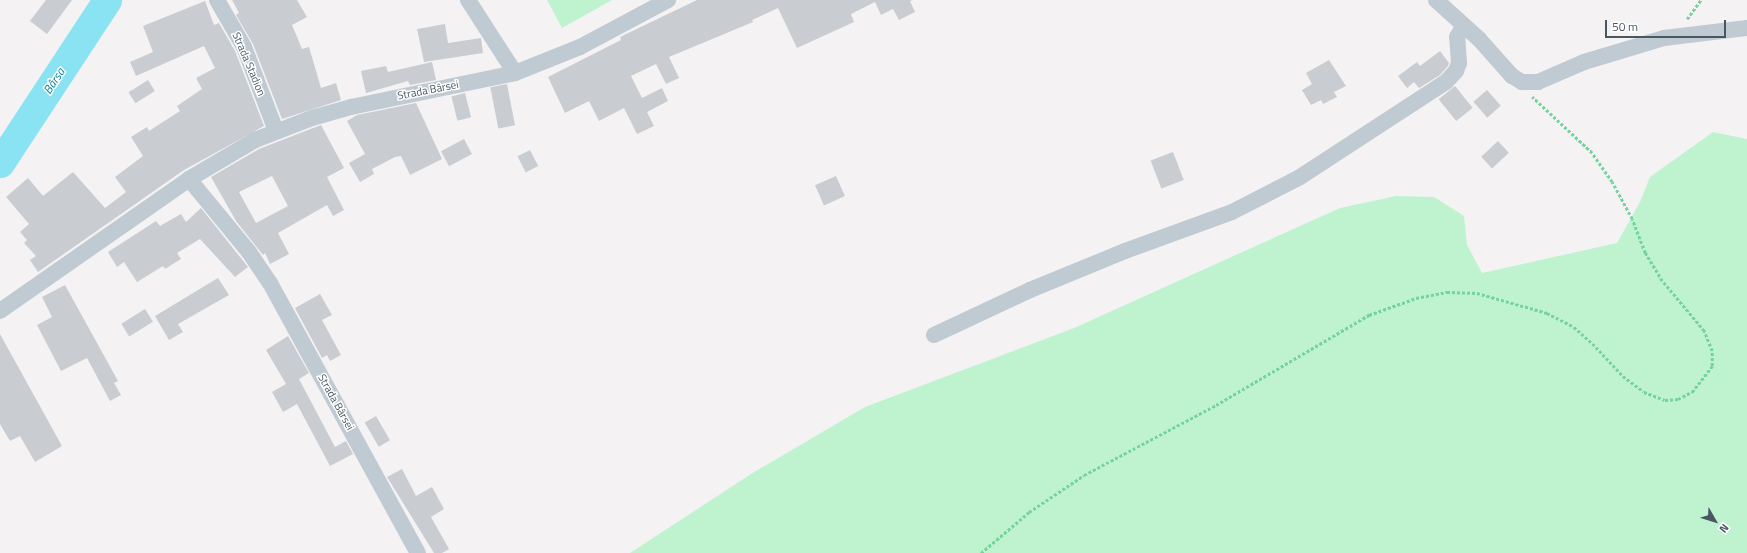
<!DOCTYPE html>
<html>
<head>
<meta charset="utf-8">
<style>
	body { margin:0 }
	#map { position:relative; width:1747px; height:553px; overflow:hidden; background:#f4f2f2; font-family:"Titillium Web",sans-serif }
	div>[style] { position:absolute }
	.green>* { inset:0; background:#bff3d0 }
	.river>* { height:29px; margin:-14.5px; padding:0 14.5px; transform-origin:14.5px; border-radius:14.5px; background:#8ae3f2 }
	.building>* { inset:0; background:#c9cdd2; transform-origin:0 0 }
	.path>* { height:2.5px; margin-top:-1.25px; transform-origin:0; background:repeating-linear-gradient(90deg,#74d39e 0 3px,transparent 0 5px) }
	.street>* { height:16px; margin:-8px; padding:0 8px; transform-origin:8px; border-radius:8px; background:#bfcad2 }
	span { translate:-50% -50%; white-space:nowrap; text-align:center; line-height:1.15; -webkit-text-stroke:3px #fff; paint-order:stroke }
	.street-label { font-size:11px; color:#485761 }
	.water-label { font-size:12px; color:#068297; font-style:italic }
	.north { position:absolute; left:1695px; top:501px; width:40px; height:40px; -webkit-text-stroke:3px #fff; paint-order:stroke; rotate:129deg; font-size:11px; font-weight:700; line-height:16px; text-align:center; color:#485761 }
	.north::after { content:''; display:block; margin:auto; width:14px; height:18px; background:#485761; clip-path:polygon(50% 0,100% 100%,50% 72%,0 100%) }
	.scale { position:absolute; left:1605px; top:20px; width:121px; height:18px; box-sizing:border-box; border:2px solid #485761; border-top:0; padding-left:5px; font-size:12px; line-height:14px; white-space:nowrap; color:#485761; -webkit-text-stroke:3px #fff; paint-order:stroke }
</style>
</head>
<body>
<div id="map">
	<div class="green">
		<i style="clip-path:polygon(547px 0,612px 0,562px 28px)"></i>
		<i style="clip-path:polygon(1713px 132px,1747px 139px,1747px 553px,630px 553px,751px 474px,865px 407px,1074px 328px,1340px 208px,1396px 196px,1434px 197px,1464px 216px,1467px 245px,1482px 273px,1617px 243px,1640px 202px,1650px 177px)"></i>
	</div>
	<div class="river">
		<i style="left:0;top:163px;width:195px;rotate:-56.7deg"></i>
	</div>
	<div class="building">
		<i style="clip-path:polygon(46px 0,72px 0,47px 34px,30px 21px)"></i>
		<i style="clip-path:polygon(232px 0,297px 0,307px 17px,292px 25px,302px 49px,309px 47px,321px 88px,336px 83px,341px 100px,282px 119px,253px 44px,236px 15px,239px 13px)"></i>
		<i style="clip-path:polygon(697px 0,913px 0,910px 1px,915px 12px,899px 20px,893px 9px,881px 15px,875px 2px,851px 14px,854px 22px,797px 48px,778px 8px,752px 20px,753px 22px,669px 57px,679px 78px,666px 84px,656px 64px,631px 76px,642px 98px,662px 88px,668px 101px,647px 112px,654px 126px,637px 134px,624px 108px,599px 121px,589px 101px,565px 113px,548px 77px,621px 40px,620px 37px)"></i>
		<i style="clip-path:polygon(205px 1px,214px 25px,219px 23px,235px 51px,264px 126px,184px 170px,38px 272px,30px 260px,36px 256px,24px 243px,27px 240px,20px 232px,29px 224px,6px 197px,28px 178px,43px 196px,73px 172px,105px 208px,126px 192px,115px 177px,143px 156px,131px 137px,147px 127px,149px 131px,180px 111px,177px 106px,202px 89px,196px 78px,215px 68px,204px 46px,136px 76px,130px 62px,153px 52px,143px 26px)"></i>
		<i style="clip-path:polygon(445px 24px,448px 43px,481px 38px,483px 53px,424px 62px,417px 29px)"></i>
		<i style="clip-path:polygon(1440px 51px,1449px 63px,1448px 66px,1440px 75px,1419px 88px,1414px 82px,1407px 88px,1398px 76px,1417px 62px,1420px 66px)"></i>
		<i style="clip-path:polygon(1329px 60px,1346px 86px,1334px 92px,1337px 97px,1323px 104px,1321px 100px,1311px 105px,1302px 90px,1312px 84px,1306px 73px)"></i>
		<i style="clip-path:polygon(432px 62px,436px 80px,410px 85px,408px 81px,366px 93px,361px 71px,386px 66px,388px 72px)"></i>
		<i style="left:148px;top:80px;width:13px;height:23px;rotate:58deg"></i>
		<i style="left:507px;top:84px;width:42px;height:17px;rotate:79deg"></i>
		<i style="left:1455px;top:86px;width:28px;height:21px;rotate:51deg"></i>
		<i style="left:1487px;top:90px;width:21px;height:18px;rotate:49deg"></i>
		<i style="left:465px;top:93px;width:25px;height:14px;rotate:76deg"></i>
		<i style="clip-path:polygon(416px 103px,442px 159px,410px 175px,401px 156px,395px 157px,372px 169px,374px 174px,360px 182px,349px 163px,365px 154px,347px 121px,357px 115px)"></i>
		<i style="clip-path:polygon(evenodd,321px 125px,344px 168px,327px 177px,344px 210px,333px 216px,327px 205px,278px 233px,289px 254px,270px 264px,265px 253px,263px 255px,236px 221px,211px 177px,259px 149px,321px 125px,272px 176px,288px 206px,256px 223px,239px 192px,272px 176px)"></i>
		<i style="left:464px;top:139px;width:17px;height:26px;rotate:62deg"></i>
		<i style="left:1498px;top:141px;width:16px;height:23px;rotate:47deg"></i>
		<i style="left:530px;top:150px;width:18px;height:14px;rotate:63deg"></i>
		<i style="left:1173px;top:152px;width:30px;height:24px;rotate:69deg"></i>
		<i style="left:836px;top:176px;width:22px;height:23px;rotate:66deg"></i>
		<i style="clip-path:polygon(201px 208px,248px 267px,235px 277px,200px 239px,177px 253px,181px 259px,165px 269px,163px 266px,137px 282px,124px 262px,117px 267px,108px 252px,156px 221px,160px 226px,181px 214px,186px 222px)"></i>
		<i style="clip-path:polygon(218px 278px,229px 295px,178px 324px,183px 332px,169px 340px,155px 316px)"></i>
		<i style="clip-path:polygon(65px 285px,118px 381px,114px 383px,121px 395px,110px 401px,87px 358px,61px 371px,37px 325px,52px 317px,42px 297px)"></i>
		<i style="clip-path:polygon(320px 294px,332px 315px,322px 320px,341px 355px,330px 361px,327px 355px,322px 358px,295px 308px)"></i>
		<i style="left:145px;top:309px;width:15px;height:28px;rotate:58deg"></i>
		<i style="clip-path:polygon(0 334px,62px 446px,35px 462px,20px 436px,10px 441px,0 424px)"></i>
		<i style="clip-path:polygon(288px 336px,309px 373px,299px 379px,335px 447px,346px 441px,353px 454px,330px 466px,297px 404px,283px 412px,272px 392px,286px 384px,266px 350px)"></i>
		<i style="left:376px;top:416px;width:28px;height:13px;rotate:60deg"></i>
		<i style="clip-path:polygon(402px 469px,416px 496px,432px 487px,444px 509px,431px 517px,449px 549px,442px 553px,434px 553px,387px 477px)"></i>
	</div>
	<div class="path">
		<i style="left:1687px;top:19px;width:24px;rotate:-54deg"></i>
		<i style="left:981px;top:553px;width:63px;rotate:-40.5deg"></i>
		<i style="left:1029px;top:512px;width:66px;rotate:-33.9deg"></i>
		<i style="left:1084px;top:475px;width:149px;rotate:-27.9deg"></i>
		<i style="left:1216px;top:405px;width:178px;rotate:-30.5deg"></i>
		<i style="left:1369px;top:315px;width:50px;rotate:-19.9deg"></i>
		<i style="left:1416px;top:298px;width:32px;rotate:-11deg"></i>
		<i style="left:1447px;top:292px;width:30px;rotate:2deg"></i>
		<i style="left:1477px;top:293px;width:73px;rotate:15.9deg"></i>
		<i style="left:1547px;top:313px;width:30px;rotate:27deg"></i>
		<i style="left:1574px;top:327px;width:30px;rotate:42deg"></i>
		<i style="left:1596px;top:347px;width:40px;rotate:47deg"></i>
		<i style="left:1623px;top:376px;width:26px;rotate:37deg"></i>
		<i style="left:1644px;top:392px;width:22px;rotate:21deg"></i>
		<i style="left:1665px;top:400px;width:13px;rotate:-4deg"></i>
		<i style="left:1678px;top:399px;width:16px;rotate:-27deg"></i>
		<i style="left:1692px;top:392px;width:33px;rotate:-52deg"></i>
		<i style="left:1712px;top:366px;width:15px;rotate:-90deg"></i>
		<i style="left:1712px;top:351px;width:22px;rotate:-112deg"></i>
		<i style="left:1704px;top:331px;width:65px;rotate:-130deg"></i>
		<i style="left:1662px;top:281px;width:33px;rotate:-121deg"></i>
		<i style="left:1645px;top:253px;width:36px;rotate:-111deg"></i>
		<i style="left:1632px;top:219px;width:42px;rotate:-118.4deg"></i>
		<i style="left:1612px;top:182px;width:35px;rotate:-125deg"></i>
		<i style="left:1592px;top:153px;width:82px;rotate:-137deg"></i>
	</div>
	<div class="street">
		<i style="left:217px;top:0;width:54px;rotate:60.1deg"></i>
		<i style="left:244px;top:47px;width:90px;rotate:69.1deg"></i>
		<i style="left:468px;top:0;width:87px;rotate:57.2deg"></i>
		<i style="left:1436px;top:0;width:58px;rotate:42.2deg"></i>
		<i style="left:1479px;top:39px;width:50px;rotate:48.3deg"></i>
		<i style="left:1512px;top:76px;width:12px;rotate:31deg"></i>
		<i style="left:1522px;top:82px;width:16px"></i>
		<i style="left:1538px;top:82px;width:50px;rotate:-23.5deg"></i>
		<i style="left:1584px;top:62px;width:84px;rotate:-16.7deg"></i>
		<i style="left:1664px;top:38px;width:84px;rotate:-6.9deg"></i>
		<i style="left:189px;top:179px;width:94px;rotate:50.6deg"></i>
		<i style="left:249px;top:252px;width:37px;rotate:56deg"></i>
		<i style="left:270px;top:283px;width:308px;rotate:61.3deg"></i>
		<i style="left:0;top:311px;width:231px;rotate:-34.9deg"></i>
		<i style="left:189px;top:179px;width:77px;rotate:-30.6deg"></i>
		<i style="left:255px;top:140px;width:61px;rotate:-21.1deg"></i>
		<i style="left:312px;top:118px;width:41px;rotate:-15.8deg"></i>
		<i style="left:351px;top:107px;width:167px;rotate:-11.7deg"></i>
		<i style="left:515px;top:73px;width:70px;rotate:-21.8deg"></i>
		<i style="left:580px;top:47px;width:100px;rotate:-28.1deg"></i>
		<i style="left:934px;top:335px;width:106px;rotate:-25.1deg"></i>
		<i style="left:1030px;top:290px;width:103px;rotate:-22.3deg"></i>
		<i style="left:1125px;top:251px;width:114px;rotate:-20deg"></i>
		<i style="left:1232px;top:212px;width:76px;rotate:-27.2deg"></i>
		<i style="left:1300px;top:177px;width:174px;rotate:-33.1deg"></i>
		<i style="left:1446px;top:82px;width:15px;rotate:-48deg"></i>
		<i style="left:1456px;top:71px;width:9px;rotate:-69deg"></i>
		<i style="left:1459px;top:63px;width:26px;rotate:-94deg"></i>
		<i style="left:1457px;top:37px;width:13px;rotate:-58deg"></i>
	</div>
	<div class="street-label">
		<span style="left:249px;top:64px;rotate:67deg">Strada Stadion</span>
		<span style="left:428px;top:90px;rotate:-11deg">Strada Bârsei</span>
		<span style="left:336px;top:402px;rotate:61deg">Strada Bârsei</span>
	</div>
	<div class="water-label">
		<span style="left:54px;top:81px;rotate:-57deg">Bârsa</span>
	</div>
	<div class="north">N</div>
	<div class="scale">50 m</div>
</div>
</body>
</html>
